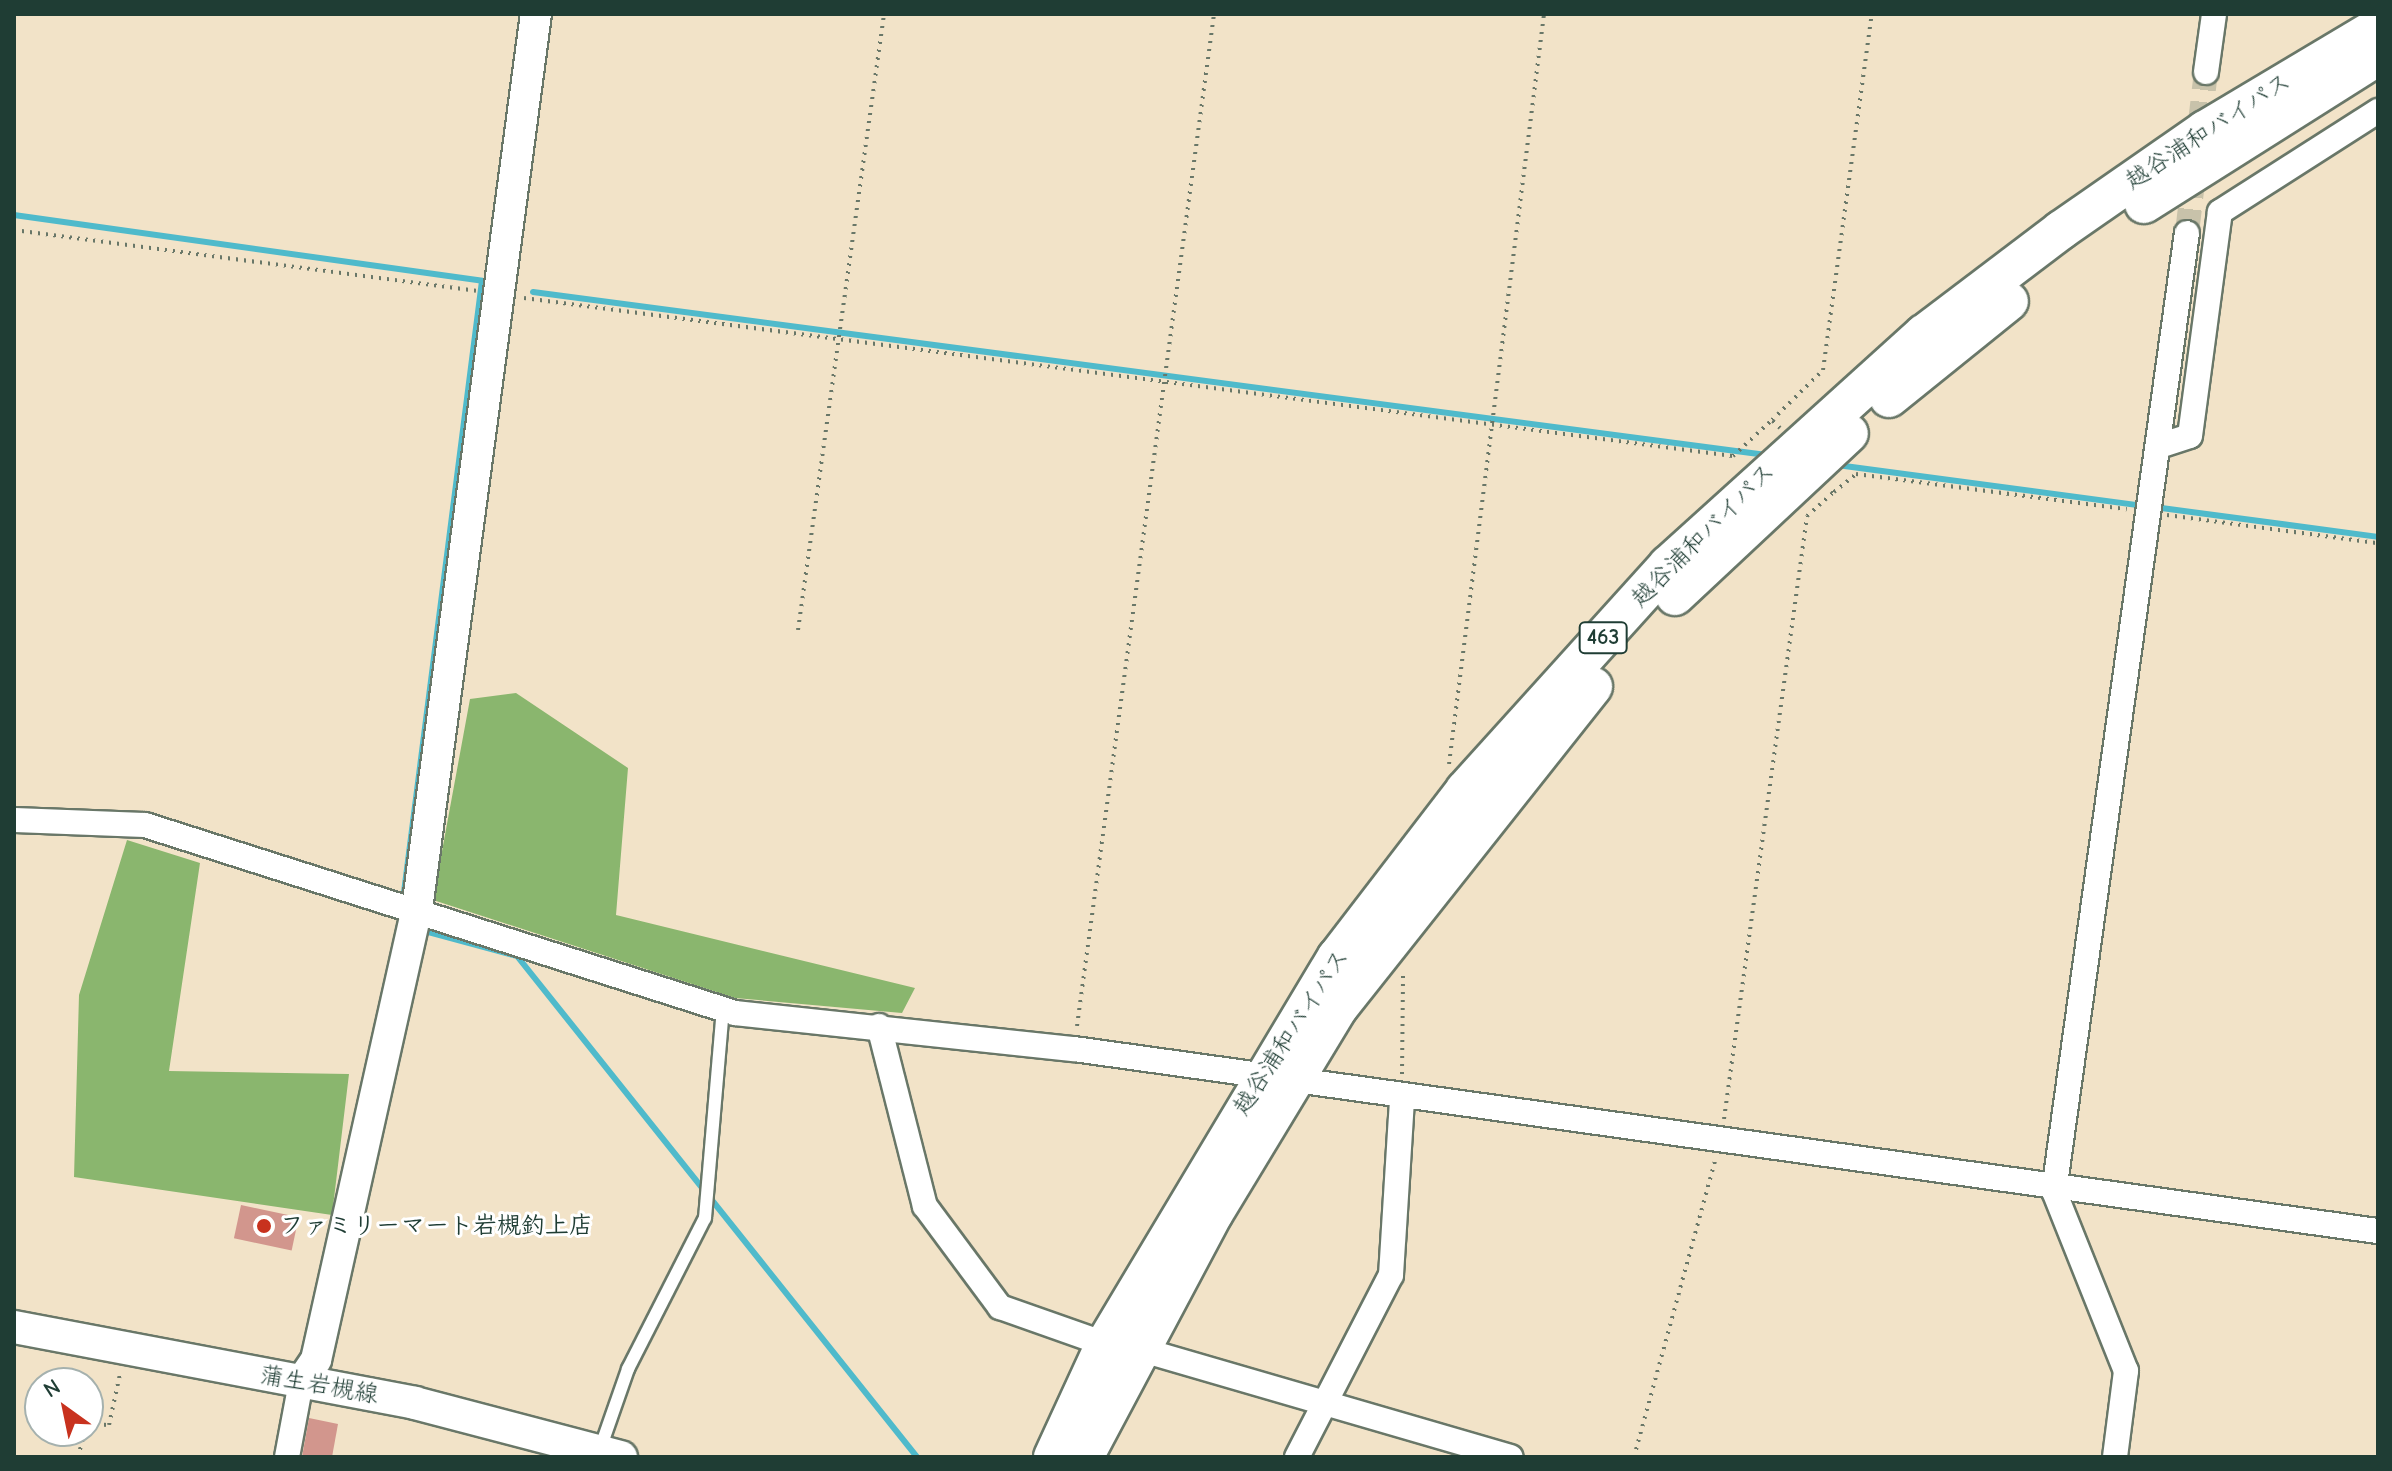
<!DOCTYPE html>
<html>
<head>
<meta charset="utf-8">
<style>
	body { margin:0 }
	#map { position:relative; width:2392px; height:1471px; overflow:hidden; background:#f2e3c8; font-family:"Comic Neue","Klee One",sans-serif }
	div>[style] { position:absolute }
	.forest>* { inset:0; background:#8ab66e }
	.stream>* { height:6px; margin:-3px; padding:0 3px; transform-origin:3px; border-radius:3px; background:#4fbacb }
	.building>* { inset:0; background:#d2968d; transform-origin:0 0 }
	.minor-tunnel>* { height:24px; margin-top:-12px; transform-origin:0; background:repeating-linear-gradient(90deg,#c8c2aa 0 24px,transparent 0 36px) }
	.path>* { height:4px; margin-top:-2px; transform-origin:0; background:repeating-linear-gradient(90deg,#697768 0 2px,transparent 0 8px) }
	.roads { filter:drop-shadow(2px 0 #697768) drop-shadow(-2px 0 #697768) drop-shadow(0 2px #697768) drop-shadow(0 -2px #697768) }
	.service>* { height:12px; margin:-6px; padding:0 6px; transform-origin:6px; border-radius:6px; background:#fff }
	.minor>* { height:24px; margin:-12px; padding:0 12px; transform-origin:12px; border-radius:12px; background:#fff }
	.tertiary>* { height:30px; margin:-15px; padding:0 15px; transform-origin:15px; border-radius:15px; background:#fff }
	.secondary>* { height:32px; margin:-16px; padding:0 16px; transform-origin:16px; border-radius:16px; background:#fff }
	.trunk>* { height:38px; margin:-19px; padding:0 19px; transform-origin:19px; border-radius:19px; background:#fff }
	.dots>* { width:22px; height:22px; translate:-50% -50%; box-sizing:border-box; border:4px solid #fff; border-radius:50% }
	span { translate:-50% -50%; white-space:nowrap; text-align:center; line-height:1.15; -webkit-text-stroke:6px #fff; paint-order:stroke }
	.shield-label span { padding:2px 6px; background:#fff; border:2px solid; border-radius:6px; -webkit-text-stroke-width:0 }
	.shield-label { font-size:22px; color:#1f3d34; font-weight:700 }
	.street-label { font-size:24px; color:#1f3d34 }
	.poi-label { font-size:24px; color:#1f3d34; font-weight:700 }
	.left { translate:0 -50%; text-align:left }
	.frame { position:absolute; inset:0; border:16px solid #1f3d34; pointer-events:none }
	.north { position:absolute; left:24px; top:1367px; width:80px; height:80px; box-sizing:border-box; background:#fff; border:2px solid #a5b1ae; border-radius:50%; rotate:327deg; font-size:22px; font-weight:700; line-height:32px; text-align:center; color:#1f3d34 }
	.north::after { content:''; display:block; margin:auto; width:28px; height:36px; background:#c8321e; clip-path:polygon(50% 0,100% 100%,50% 72%,0 100%) }
</style>
</head>
<body>
<div id="map">
	<div class="forest">
		<i style="clip-path:polygon(516px 693px,628px 768px,616px 915px,915px 988px,902px 1013px,735px 998px,433px 900px,470px 699px)"></i>
		<i style="clip-path:polygon(127px 840px,200px 863px,169px 1071px,349px 1074px,332px 1215px,74px 1177px,79px 995px)"></i>
	</div>
	<div class="stream">
		<i style="left:14px;top:215px;width:473px;rotate:8deg"></i>
		<i style="left:482px;top:281px;width:624px;rotate:97.27deg"></i>
		<i style="left:533px;top:292px;width:1244px;rotate:7.53deg"></i>
		<i style="left:1837px;top:465px;width:309px;rotate:7.6deg"></i>
		<i style="left:2154px;top:507px;width:226px;rotate:7.6deg"></i>
		<i style="left:421px;top:930px;width:99px;rotate:15.2deg"></i>
		<i style="left:517px;top:956px;width:641px;rotate:51.4deg"></i>
	</div>
	<div class="building">
		<i style="left:241px;top:1205px;width:59px;height:34px;rotate:12deg"></i>
		<i style="clip-path:polygon(309px 1418px,338px 1424px,332px 1457px,302px 1457px)"></i>
	</div>
	<div class="minor-tunnel">
		<i style="left:2187px;top:233px;width:162px;rotate:-83.3deg"></i>
	</div>
	<div class="path">
		<i style="left:14px;top:230px;width:466px;rotate:7.5deg"></i>
		<i style="left:524px;top:298px;width:1219px;rotate:7.45deg"></i>
		<i style="left:1733px;top:456px;width:53px;rotate:-42.7deg"></i>
		<i style="left:1780px;top:428px;width:11px;rotate:-135deg"></i>
		<i style="left:1772px;top:420px;width:71px;rotate:-44.4deg"></i>
		<i style="left:1823px;top:370px;width:359px;rotate:-82.2deg"></i>
		<i style="left:1834px;top:492px;width:28px;rotate:-39deg"></i>
		<i style="left:1856px;top:474px;width:273px;rotate:7.4deg"></i>
		<i style="left:2167px;top:515px;width:213px;rotate:7.6deg"></i>
		<i style="left:798px;top:630px;width:622px;rotate:-82.05deg"></i>
		<i style="left:1449px;top:764px;width:756px;rotate:-82.78deg"></i>
		<i style="left:1077px;top:1026px;width:1021px;rotate:-82.29deg"></i>
		<i style="left:1402px;top:1074px;width:100px;rotate:-89.4deg"></i>
		<i style="left:1724px;top:1119px;width:609px;rotate:-82.16deg"></i>
		<i style="left:1807px;top:516px;width:36px;rotate:-42deg"></i>
		<i style="left:1834px;top:492px;width:6px;rotate:-129deg"></i>
		<i style="left:88px;top:1424px;width:21px;rotate:3deg"></i>
		<i style="left:109px;top:1425px;width:52px;rotate:-77.8deg"></i>
		<i style="left:78px;top:1457px;width:27px;rotate:-75deg"></i>
		<i style="left:1634px;top:1457px;width:310px;rotate:-74.7deg"></i>
	</div>
	<div class="roads">
		<div class="service">
			<i style="left:600px;top:1449px;width:85px;rotate:-70.7deg"></i>
			<i style="left:628px;top:1369px;width:169px;rotate:-63deg"></i>
			<i style="left:705px;top:1218px;width:211px;rotate:-85.1deg"></i>
		</div>
		<div class="minor">
			<i style="left:2206px;top:72px;width:59px;rotate:-82.1deg"></i>
			<i style="left:2162px;top:445px;width:29px;rotate:-18deg"></i>
			<i style="left:2190px;top:436px;width:226px;rotate:-82.4deg"></i>
			<i style="left:2220px;top:212px;width:188px;rotate:-32.6deg"></i>
			<i style="left:14px;top:820px;width:131px;rotate:2.2deg"></i>
			<i style="left:145px;top:825px;width:619px;rotate:17.67deg"></i>
			<i style="left:735px;top:1013px;width:341px;rotate:6.1deg"></i>
			<i style="left:1074px;top:1049px;width:1317px;rotate:7.95deg"></i>
			<i style="left:879px;top:1026px;width:186px;rotate:75.7deg"></i>
			<i style="left:925px;top:1206px;width:126px;rotate:53.4deg"></i>
			<i style="left:1000px;top:1307px;width:111px;rotate:19.4deg"></i>
			<i style="left:1139px;top:1349px;width:387px;rotate:16.2deg"></i>
			<i style="left:287px;top:1457px;width:76px;rotate:-79.4deg"></i>
			<i style="left:1297px;top:1457px;width:205px;rotate:-62.7deg"></i>
			<i style="left:1391px;top:1275px;width:175px;rotate:-86.4deg"></i>
			<i style="left:2115px;top:1457px;width:87px;rotate:-82.7deg"></i>
			<i style="left:2126px;top:1371px;width:194px;rotate:-111.8deg"></i>
			<i style="left:2054px;top:1191px;width:967px;rotate:-82.1deg"></i>
		</div>
		<div class="tertiary">
			<i style="left:301px;top:1382px;width:27px;rotate:-56deg"></i>
			<i style="left:316px;top:1360px;width:462px;rotate:-77.4deg"></i>
			<i style="left:417px;top:909px;width:903px;rotate:-82.43deg"></i>
		</div>
		<div class="secondary">
			<i style="left:14px;top:1327px;width:408px;rotate:10.7deg"></i>
			<i style="left:415px;top:1403px;width:213px;rotate:14.7deg"></i>
		</div>
		<div class="trunk">
			<i style="left:2144px;top:204px;width:277px;rotate:-32.3deg"></i>
			<i style="left:1889px;top:398px;width:154px;rotate:-38.9deg"></i>
			<i style="left:1675px;top:596px;width:238px;rotate:-43.1deg"></i>
			<i style="left:1053px;top:1457px;width:124px;rotate:-65.3deg"></i>
			<i style="left:1105px;top:1344px;width:451px;rotate:-59.1deg"></i>
			<i style="left:1337px;top:957px;width:210px;rotate:-52.5deg"></i>
			<i style="left:1465px;top:790px;width:303px;rotate:-47.9deg"></i>
			<i style="left:1668px;top:565px;width:345px;rotate:-42.1deg"></i>
			<i style="left:1924px;top:334px;width:172px;rotate:-37.2deg"></i>
			<i style="left:2061px;top:230px;width:175px;rotate:-34.8deg"></i>
			<i style="left:2205px;top:130px;width:201px;rotate:-30.8deg"></i>
			<i style="left:1084px;top:1457px;width:276px;rotate:-62deg"></i>
			<i style="left:1214px;top:1213px;width:241px;rotate:-58.8deg"></i>
			<i style="left:1339px;top:1007px;width:409px;rotate:-51.6deg"></i>
		</div>
	</div>
	<div class="dots">
		<i style="left:264px;top:1226px;background:#c8321e"></i>
	</div>
	<div class="shield-label">
		<span style="left:1603px;top:638px">463</span>
	</div>
	<div class="street-label">
		<span style="left:2208px;top:131px;rotate:-33deg">越谷浦和バイパス</span>
		<span style="left:1703px;top:535px;rotate:-45deg">越谷浦和バイパス</span>
		<span style="left:1291px;top:1032px;rotate:-57deg">越谷浦和バイパス</span>
		<span style="left:319px;top:1385px;rotate:10deg">蒲生岩槻線</span>
	</div>
	<div class="poi-label">
		<span class="left" style="left:280px;top:1226px">ファミリーマート岩槻釣上店</span>
	</div>
	<div class="frame"></div>
	<div class="north">N</div>
</div>
</body>
</html>
